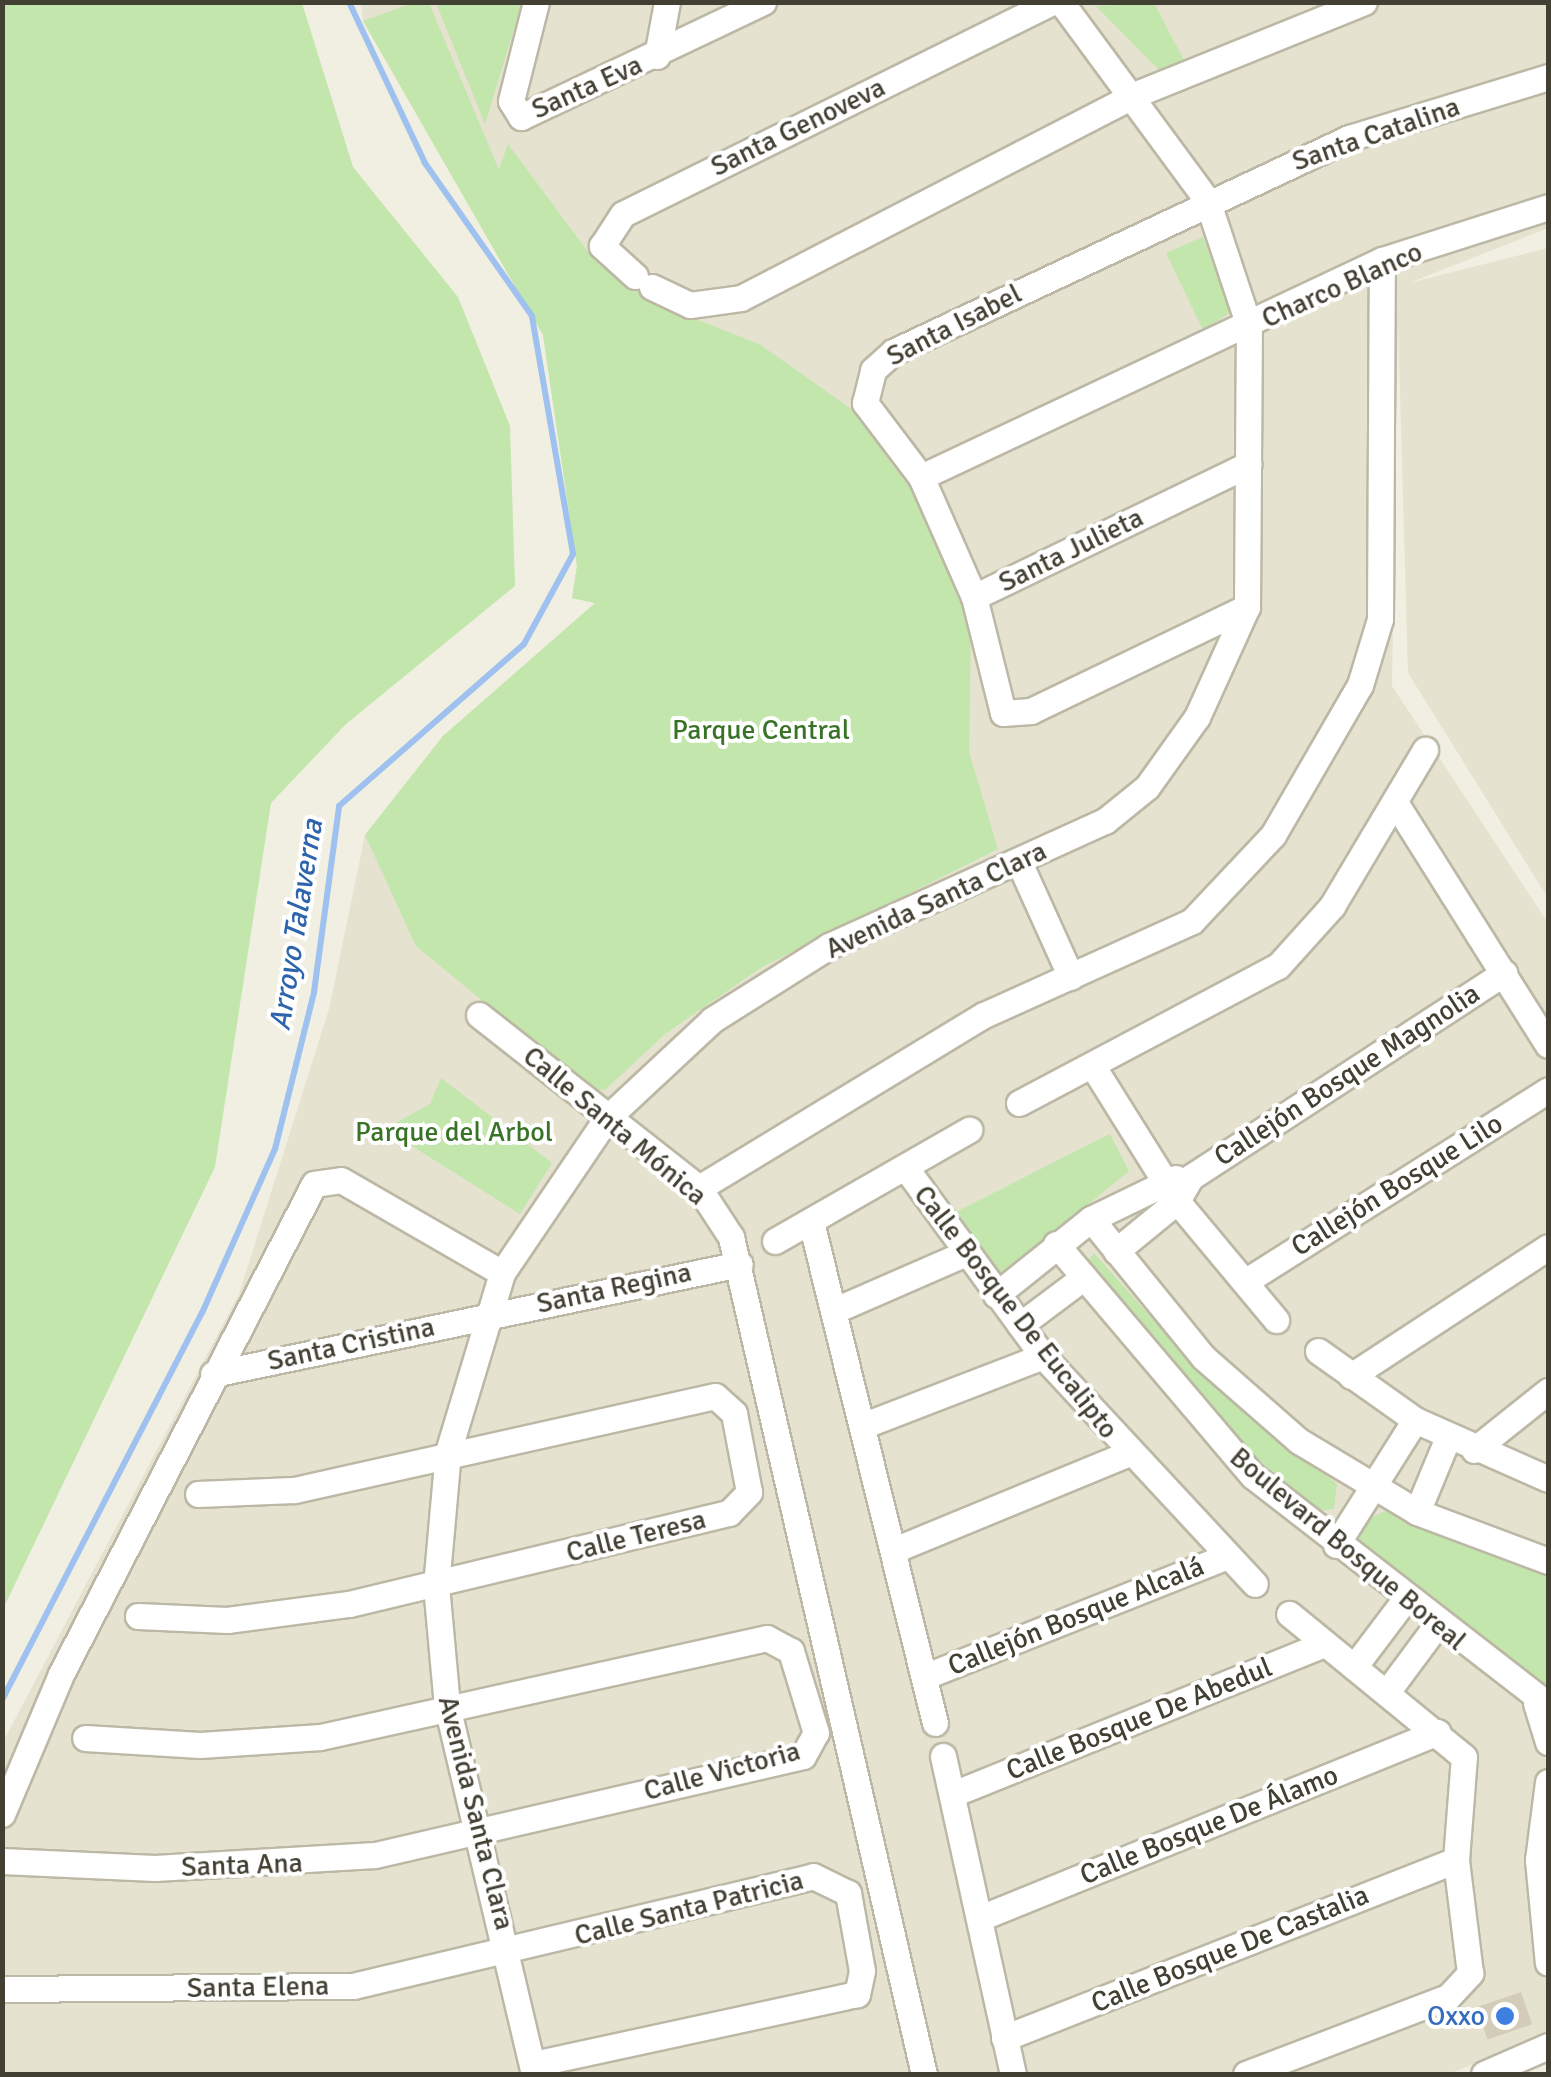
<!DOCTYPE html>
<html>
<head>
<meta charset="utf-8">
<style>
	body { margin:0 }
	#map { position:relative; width:1551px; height:2077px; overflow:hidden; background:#f1efe2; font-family:Signika,sans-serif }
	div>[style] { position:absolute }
	.residential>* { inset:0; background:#e5e2d0 }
	.green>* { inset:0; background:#c2e6ab }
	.stream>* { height:6px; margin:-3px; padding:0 3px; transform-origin:3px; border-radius:3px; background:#9ec1ef }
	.building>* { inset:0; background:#d2ccb8; transform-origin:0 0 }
	.roads { filter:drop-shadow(2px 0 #bcb8a5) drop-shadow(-2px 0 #bcb8a5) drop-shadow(0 2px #bcb8a5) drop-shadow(0 -2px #bcb8a5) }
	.minor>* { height:25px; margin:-12.5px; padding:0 12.5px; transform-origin:12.5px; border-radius:12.5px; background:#fff }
	.dots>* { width:28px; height:28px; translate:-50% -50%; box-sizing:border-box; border:5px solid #fff; border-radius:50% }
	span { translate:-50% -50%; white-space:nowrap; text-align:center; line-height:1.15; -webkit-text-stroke:8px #fff; paint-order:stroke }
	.street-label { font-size:28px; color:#423f33 }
	.park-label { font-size:28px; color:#397328 }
	.shop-label { font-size:28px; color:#366cbe }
	.right { translate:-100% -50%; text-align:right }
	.water-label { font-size:30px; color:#2e64ac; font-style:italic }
	.frame { position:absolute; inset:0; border:5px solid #423f33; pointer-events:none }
</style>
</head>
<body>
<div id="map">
	<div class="residential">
		<i style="clip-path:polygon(361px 3px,1548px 3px,1548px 228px,1409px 283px,1548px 248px,1548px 898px,1408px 673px,1398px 323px,1392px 686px,1548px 923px,1548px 2030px,1450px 2074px,3px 2074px,3px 1742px,239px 1294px,329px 1009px,365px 835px,443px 736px,595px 603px,572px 598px,577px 566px,543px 335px,363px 21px)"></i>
	</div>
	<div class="green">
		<i style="clip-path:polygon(3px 2px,302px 3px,353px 167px,458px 297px,510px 426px,515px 586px,346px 724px,271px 803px,215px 1167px,3px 1609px)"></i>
		<i style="clip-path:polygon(413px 3px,429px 3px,499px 170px,508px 144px,594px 260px,683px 314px,759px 344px,850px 408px,927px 511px,971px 623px,969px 752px,998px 849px,762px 967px,665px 1034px,606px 1089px,592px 1091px,416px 946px,365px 835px,443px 736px,595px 603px,572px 598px,577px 566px,543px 335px,363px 21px)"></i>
		<i style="clip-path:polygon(436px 3px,522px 3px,485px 124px)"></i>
		<i style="clip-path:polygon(1154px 3px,1187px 66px,1160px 71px,1096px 6px)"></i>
		<i style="clip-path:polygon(1203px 237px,1231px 312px,1203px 330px,1166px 253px)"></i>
		<i style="clip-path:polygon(441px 1078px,552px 1163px,520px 1214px,385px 1129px,430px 1104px)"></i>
		<i style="clip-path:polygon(1110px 1134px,1129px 1171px,1006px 1272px,995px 1272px,952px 1214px)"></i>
		<i style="clip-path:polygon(1094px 1253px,1202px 1375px,1337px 1484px,1334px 1509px,1314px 1511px,1229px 1432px,1087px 1262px)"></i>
		<i style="clip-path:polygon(1386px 1511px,1548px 1571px,1548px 1695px,1358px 1546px,1364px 1520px)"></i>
	</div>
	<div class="stream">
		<i style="left:2px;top:1700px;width:436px;rotate:-62.7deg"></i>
		<i style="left:202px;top:1313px;width:180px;rotate:-66deg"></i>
		<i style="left:275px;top:1149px;width:162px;rotate:-76deg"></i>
		<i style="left:314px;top:992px;width:188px;rotate:-82.3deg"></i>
		<i style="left:339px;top:806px;width:246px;rotate:-41.2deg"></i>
		<i style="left:524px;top:644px;width:102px;rotate:-61.4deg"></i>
		<i style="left:573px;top:554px;width:242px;rotate:-99.8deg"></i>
		<i style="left:532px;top:316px;width:187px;rotate:-125deg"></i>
		<i style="left:425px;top:163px;width:178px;rotate:-115.3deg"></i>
	</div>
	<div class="building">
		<i style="left:1521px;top:1992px;width:34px;height:47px;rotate:71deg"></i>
	</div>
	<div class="roads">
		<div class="minor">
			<i style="left:536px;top:2px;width:102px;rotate:104.2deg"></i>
			<i style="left:511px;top:101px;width:19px;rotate:58deg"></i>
			<i style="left:521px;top:117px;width:268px;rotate:-25.4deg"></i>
			<i style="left:657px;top:56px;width:55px;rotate:-79.5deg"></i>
			<i style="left:635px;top:276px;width:45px;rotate:-137.7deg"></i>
			<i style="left:602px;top:246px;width:38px;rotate:-57deg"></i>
			<i style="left:623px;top:214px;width:479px;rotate:-26.3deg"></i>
			<i style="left:652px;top:287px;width:42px;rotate:25.3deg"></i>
			<i style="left:690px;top:305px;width:51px;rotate:-7.8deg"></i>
			<i style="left:741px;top:298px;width:442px;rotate:-27.3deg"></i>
			<i style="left:1134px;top:95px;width:248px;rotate:-22deg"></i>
			<i style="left:921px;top:477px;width:510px;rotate:-25.21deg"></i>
			<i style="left:1382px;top:260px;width:174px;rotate:-17.7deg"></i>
			<i style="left:974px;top:597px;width:305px;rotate:-25.8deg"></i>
			<i style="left:1247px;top:607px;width:240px;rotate:154.3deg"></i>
			<i style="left:1031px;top:711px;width:28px;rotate:176deg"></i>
			<i style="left:1003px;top:713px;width:120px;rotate:-104deg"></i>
			<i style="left:974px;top:597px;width:131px;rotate:-113.8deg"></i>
			<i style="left:921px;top:477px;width:93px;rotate:-127.1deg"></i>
			<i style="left:865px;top:403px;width:34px;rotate:-76deg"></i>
			<i style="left:873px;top:370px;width:27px;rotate:-42deg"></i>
			<i style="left:893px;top:352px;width:504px;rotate:-25.14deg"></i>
			<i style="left:1349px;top:138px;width:208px;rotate:-17deg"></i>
			<i style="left:1398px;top:807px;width:281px;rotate:57.8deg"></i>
			<i style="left:1019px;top:862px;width:126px;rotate:65.7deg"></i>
			<i style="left:479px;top:1015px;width:280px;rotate:38.2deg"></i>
			<i style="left:699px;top:1188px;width:59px;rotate:56.9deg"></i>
			<i style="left:731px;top:1237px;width:859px;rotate:77.02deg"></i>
			<i style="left:1094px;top:1068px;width:157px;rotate:58deg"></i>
			<i style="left:1177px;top:1201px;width:155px;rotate:50.2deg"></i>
			<i style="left:1019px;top:1103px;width:293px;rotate:-27.9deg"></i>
			<i style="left:1278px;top:966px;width:81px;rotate:-48deg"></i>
			<i style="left:1332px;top:906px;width:182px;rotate:-59.2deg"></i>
			<i style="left:905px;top:1167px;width:234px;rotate:53.9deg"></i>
			<i style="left:1043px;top:1356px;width:311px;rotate:47.1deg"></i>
			<i style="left:699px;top:1188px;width:333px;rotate:-31.3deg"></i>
			<i style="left:984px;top:1015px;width:228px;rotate:-24.3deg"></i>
			<i style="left:1192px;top:921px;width:118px;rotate:-46.7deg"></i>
			<i style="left:1273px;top:835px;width:173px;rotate:-59.9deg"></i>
			<i style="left:1360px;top:685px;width:69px;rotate:-73.1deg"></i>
			<i style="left:1380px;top:619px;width:359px;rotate:-89.7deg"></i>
			<i style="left:1091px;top:1219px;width:178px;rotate:50.9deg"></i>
			<i style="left:1203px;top:1357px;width:128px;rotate:41.2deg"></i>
			<i style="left:1299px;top:1441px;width:138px;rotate:31deg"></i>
			<i style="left:1417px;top:1512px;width:140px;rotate:20.5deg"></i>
			<i style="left:811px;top:1222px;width:516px;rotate:76.1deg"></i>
			<i style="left:775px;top:1241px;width:224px;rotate:-29.8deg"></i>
			<i style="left:1056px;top:1244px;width:304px;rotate:49.7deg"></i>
			<i style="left:1253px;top:1476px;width:373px;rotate:37.8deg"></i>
			<i style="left:1116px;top:1251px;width:79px;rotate:-39.3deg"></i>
			<i style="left:1177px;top:1201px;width:28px;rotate:-60deg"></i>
			<i style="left:1191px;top:1177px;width:374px;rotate:-33.1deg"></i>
			<i style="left:1246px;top:1281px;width:357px;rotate:-32.3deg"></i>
			<i style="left:996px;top:1295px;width:122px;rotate:-38.7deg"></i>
			<i style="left:1091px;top:1219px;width:94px;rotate:-25.8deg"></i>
			<i style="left:833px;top:1311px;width:145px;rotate:-23.6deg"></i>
			<i style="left:1020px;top:1325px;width:80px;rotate:-36.9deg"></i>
			<i style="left:1318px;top:1351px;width:119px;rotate:35.4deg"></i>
			<i style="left:1415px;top:1420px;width:145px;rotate:23.9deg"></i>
			<i style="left:213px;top:1374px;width:538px;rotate:-11.79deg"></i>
			<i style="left:1351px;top:1376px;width:235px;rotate:-33.2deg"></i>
			<i style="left:862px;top:1426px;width:194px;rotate:-21.1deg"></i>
			<i style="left:1474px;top:1450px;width:95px;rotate:-38.6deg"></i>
			<i style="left:1417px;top:1512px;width:81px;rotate:-67.5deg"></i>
			<i style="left:1336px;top:1545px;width:148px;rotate:-57.7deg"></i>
			<i style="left:894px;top:1550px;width:252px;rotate:-22.4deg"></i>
			<i style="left:138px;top:1616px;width:89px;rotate:2.6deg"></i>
			<i style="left:227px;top:1620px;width:123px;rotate:-7.5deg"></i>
			<i style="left:349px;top:1604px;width:391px;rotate:-13.5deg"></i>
			<i style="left:729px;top:1513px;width:29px;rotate:-46deg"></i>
			<i style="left:749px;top:1492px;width:80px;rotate:-100.8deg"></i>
			<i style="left:734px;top:1413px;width:25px;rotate:-138deg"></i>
			<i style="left:715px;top:1396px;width:432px;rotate:167.4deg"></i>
			<i style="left:293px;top:1490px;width:95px;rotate:177.6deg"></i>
			<i style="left:1354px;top:1667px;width:83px;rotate:-52.9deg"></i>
			<i style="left:926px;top:1676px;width:322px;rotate:-21.7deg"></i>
			<i style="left:1387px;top:1692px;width:82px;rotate:-53.4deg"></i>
			<i style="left:1536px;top:1703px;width:41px;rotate:72.9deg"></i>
			<i style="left:943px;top:1756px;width:326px;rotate:77.6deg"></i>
			<i style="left:1548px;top:1782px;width:79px;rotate:97.3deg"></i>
			<i style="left:1538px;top:1860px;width:103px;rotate:84.5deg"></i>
			<i style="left:953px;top:1794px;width:400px;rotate:-22deg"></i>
			<i style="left:2px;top:1814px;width:152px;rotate:-67.1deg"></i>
			<i style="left:61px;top:1674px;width:551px;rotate:-62.69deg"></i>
			<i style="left:314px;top:1184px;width:27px;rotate:-8deg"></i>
			<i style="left:341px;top:1180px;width:186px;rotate:30deg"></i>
			<i style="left:2px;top:1861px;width:153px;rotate:2.6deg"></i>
			<i style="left:155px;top:1868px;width:220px;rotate:-3.4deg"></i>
			<i style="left:375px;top:1855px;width:439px;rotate:-13deg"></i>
			<i style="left:803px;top:1756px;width:26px;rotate:-61deg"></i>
			<i style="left:816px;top:1733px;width:86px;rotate:-107deg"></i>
			<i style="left:791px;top:1651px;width:27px;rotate:-152deg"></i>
			<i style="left:767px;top:1638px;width:458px;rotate:167.5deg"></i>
			<i style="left:320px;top:1737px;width:120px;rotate:176.2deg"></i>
			<i style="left:200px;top:1745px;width:115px;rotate:-176.5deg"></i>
			<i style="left:980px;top:1918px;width:494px;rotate:-22.1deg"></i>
			<i style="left:2px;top:1989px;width:351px;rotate:-0.5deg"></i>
			<i style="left:353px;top:1986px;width:473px;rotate:-13.4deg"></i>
			<i style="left:813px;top:1876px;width:39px;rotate:26deg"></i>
			<i style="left:848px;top:1893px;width:79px;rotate:79.8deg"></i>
			<i style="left:862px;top:1971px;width:24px;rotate:102deg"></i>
			<i style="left:857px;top:1994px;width:332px;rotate:167.8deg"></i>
			<i style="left:1004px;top:2038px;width:486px;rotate:-21.5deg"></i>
			<i style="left:534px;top:2074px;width:378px;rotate:-103.3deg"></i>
			<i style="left:447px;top:1706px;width:121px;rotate:-95.2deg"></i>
			<i style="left:436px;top:1586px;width:135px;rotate:-84.9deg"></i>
			<i style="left:448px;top:1452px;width:187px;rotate:-73.2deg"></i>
			<i style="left:502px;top:1273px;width:187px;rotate:-55.9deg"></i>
			<i style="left:607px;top:1118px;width:144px;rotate:-43deg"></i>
			<i style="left:712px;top:1020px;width:138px;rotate:-32.3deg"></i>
			<i style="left:829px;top:946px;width:303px;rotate:-24.4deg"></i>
			<i style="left:1105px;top:821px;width:54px;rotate:-39deg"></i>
			<i style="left:1147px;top:787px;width:86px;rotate:-54.5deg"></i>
			<i style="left:1197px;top:717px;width:121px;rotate:-65.6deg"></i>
			<i style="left:1247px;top:607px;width:281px;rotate:-89.6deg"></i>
			<i style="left:1249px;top:326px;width:133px;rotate:-108.4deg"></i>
			<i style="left:1207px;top:200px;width:246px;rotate:-126.4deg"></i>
			<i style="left:1246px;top:2074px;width:216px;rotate:-20.9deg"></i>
			<i style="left:1448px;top:1997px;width:33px;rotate:-47deg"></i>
			<i style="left:1470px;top:1973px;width:114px;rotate:-97.1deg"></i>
			<i style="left:1456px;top:1860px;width:103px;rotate:-85.6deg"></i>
			<i style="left:1464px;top:1757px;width:226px;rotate:-140.7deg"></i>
			<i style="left:1484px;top:2074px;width:70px;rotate:-23.6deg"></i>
		</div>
	</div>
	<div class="dots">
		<i style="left:1505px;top:2016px;background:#3f7fe0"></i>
	</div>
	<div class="street-label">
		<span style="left:587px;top:87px;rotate:-24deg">Santa Eva</span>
		<span style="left:798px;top:127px;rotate:-26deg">Santa Genoveva</span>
		<span style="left:1376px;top:134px;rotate:-19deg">Santa Catalina</span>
		<span style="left:1342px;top:285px;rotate:-24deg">Charco Blanco</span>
		<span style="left:954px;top:325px;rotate:-27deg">Santa Isabel</span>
		<span style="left:1071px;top:550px;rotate:-26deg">Santa Julieta</span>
		<span style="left:936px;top:900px;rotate:-25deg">Avenida Santa Clara</span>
		<span style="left:1347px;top:1075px;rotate:-33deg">Callejón Bosque Magnolia</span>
		<span style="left:615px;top:1126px;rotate:40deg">Calle Santa Mónica</span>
		<span style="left:1397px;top:1185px;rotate:-32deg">Callejón Bosque Lilo</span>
		<span style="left:614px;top:1288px;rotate:-12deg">Santa Regina</span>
		<span style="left:1016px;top:1312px;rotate:52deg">Calle Bosque De Eucalipto</span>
		<span style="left:351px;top:1344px;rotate:-12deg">Santa Cristina</span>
		<span style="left:636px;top:1536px;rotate:-14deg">Calle Teresa</span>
		<span style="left:1348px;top:1549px;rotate:40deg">Boulevard Bosque Boreal</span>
		<span style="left:1076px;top:1616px;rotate:-22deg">Callejón Bosque Alcalá</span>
		<span style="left:1139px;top:1719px;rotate:-22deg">Calle Bosque De Abedul</span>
		<span style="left:722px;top:1771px;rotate:-15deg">Calle Victoria</span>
		<span style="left:476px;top:1813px;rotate:76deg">Avenida Santa Clara</span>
		<span style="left:1209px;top:1825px;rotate:-22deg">Calle Bosque De Álamo</span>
		<span style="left:242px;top:1865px;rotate:-2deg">Santa Ana</span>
		<span style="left:689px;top:1908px;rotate:-14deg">Calle Santa Patricia</span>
		<span style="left:1230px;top:1949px;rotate:-22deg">Calle Bosque De Castalia</span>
		<span style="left:258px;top:1987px;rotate:-1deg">Santa Elena</span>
	</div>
	<div class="park-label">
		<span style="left:761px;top:730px">Parque Central</span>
		<span style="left:454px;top:1132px">Parque del Arbol</span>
	</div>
	<div class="shop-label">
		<span class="right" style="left:1485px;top:2016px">Oxxo</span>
	</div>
	<div class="water-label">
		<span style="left:297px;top:925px;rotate:-81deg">Arroyo Talaverna</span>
	</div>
	<div class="frame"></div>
</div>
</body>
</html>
